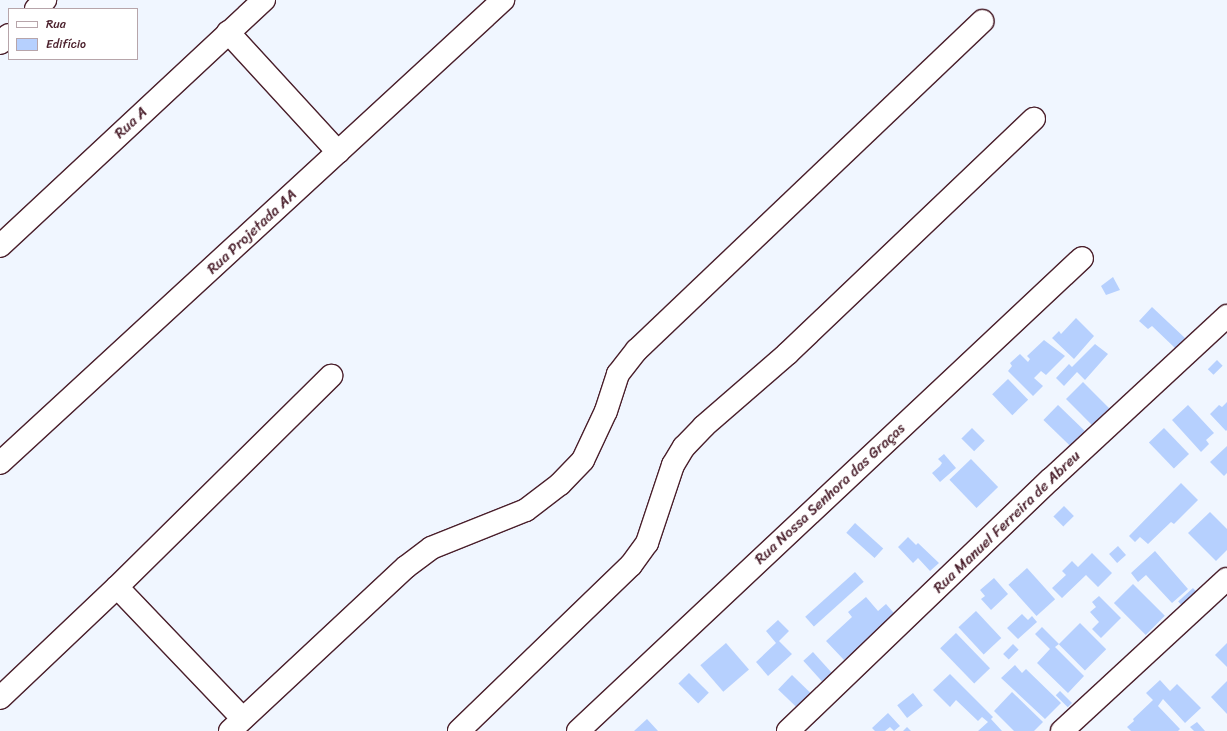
<!DOCTYPE html>
<html>
<head>
<meta charset="utf-8">
<style>
	body { margin:0 }
	#map { position:relative; width:1227px; height:731px; overflow:hidden; background:#f0f6ff; font-family:Sriracha,sans-serif }
	div>[style] { position:absolute }
	.building>* { inset:0; background:#b6d0fe; transform-origin:0 0 }
	.roads { filter:drop-shadow(1px 0 #4a1f2b) drop-shadow(-1px 0 #4a1f2b) drop-shadow(0 1px #4a1f2b) drop-shadow(0 -1px #4a1f2b) }
	.minor>* { height:22px; margin:-11px; padding:0 11px; transform-origin:11px; border-radius:11px; background:#fff }
	span { translate:-50% -50%; white-space:nowrap; text-align:center; line-height:1.15; -webkit-text-stroke:3.5px #fff; paint-order:stroke }
	.street-label { font-size:15px; color:#4a1f2b }
	.legend { position:absolute; left:8px; top:8px; width:130px; height:52px; box-sizing:border-box; background:#fff; border:1px solid #b7a5aa; margin:0; padding:5px 7px; list-style:none; font-size:12px; color:#4a1f2b }
	.legend li { display:flex; align-items:center; gap:8px; height:20px }
	.legend b { width:20px; border:1px solid #b7a5aa }
</style>
</head>
<body>
<div id="map">
	<div class="building">
		<i style="clip-path:polygon(1113px 277px,1120px 290px,1106px 295px,1101px 286px)"></i>
		<i style="clip-path:polygon(1152px 307px,1185px 338px,1175px 348px,1152px 326px,1148px 329px,1139px 321px)"></i>
		<i style="clip-path:polygon(1076px 318px,1094px 336px,1074px 359px,1052px 338px,1059px 331px,1061px 334px)"></i>
		<i style="clip-path:polygon(1044px 340px,1065px 356px,1046px 375px,1041px 371px,1034px 378px,1043px 386px,1033px 396px,1008px 371px,1012px 366px,1010px 363px,1020px 354px,1028px 362px,1030px 359px,1027px 356px)"></i>
		<i style="clip-path:polygon(1095px 344px,1108px 354px,1085px 380px,1077px 372px,1064px 386px,1056px 378px,1069px 364px,1072px 367px)"></i>
		<i style="left:1217px;top:360px;width:8px;height:13px;rotate:45deg"></i>
		<i style="left:1008px;top:379px;width:29px;height:22px;rotate:46deg"></i>
		<i style="left:1083px;top:382px;width:37px;height:24px;rotate:45deg"></i>
		<i style="clip-path:polygon(1227px 402px,1227px 430px,1226px 431px,1210px 414px,1219px 405px,1222px 407px)"></i>
		<i style="left:1058px;top:405px;width:37px;height:21px;rotate:44deg"></i>
		<i style="clip-path:polygon(1188px 405px,1214px 433px,1206px 440px,1209px 444px,1201px 452px,1172px 420px)"></i>
		<i style="left:972px;top:428px;width:18px;height:15px;rotate:45deg"></i>
		<i style="left:1164px;top:428px;width:36px;height:21px;rotate:46deg"></i>
		<i style="clip-path:polygon(1227px 446px,1227px 473px,1224px 476px,1210px 462px)"></i>
		<i style="clip-path:polygon(944px 454px,956px 468px,940px 482px,932px 473px,940px 466px,942px 463px,938px 459px)"></i>
		<i style="left:971px;top:459px;width:39px;height:30px;rotate:46deg"></i>
		<i style="clip-path:polygon(1181px 483px,1198px 500px,1174px 524px,1171px 522px,1148px 544px,1140px 537px,1135px 542px,1129px 536px)"></i>
		<i style="left:1064px;top:506px;width:14px;height:15px;rotate:45deg"></i>
		<i style="clip-path:polygon(1210px 512px,1227px 529px,1227px 550px,1216px 561px,1188px 533px)"></i>
		<i style="left:855px;top:523px;width:38px;height:13px;rotate:42deg"></i>
		<i style="clip-path:polygon(908px 537px,916px 545px,918px 543px,939px 563px,930px 571px,918px 558px,913px 563px,898px 547px)"></i>
		<i style="left:1118px;top:546px;width:12px;height:12px;rotate:48deg"></i>
		<i style="clip-path:polygon(1155px 551px,1188px 589px,1172px 603px,1146px 575px,1138px 582px,1131px 573px)"></i>
		<i style="clip-path:polygon(1092px 553px,1112px 573px,1098px 587px,1086px 575px,1062px 598px,1052px 588px,1066px 575px,1062px 571px,1072px 561px,1078px 567px)"></i>
		<i style="left:1027px;top:568px;width:42px;height:25px;rotate:48deg"></i>
		<i style="left:855px;top:572px;width:13px;height:67px;rotate:48deg"></i>
		<i style="clip-path:polygon(994px 578px,1008px 594px,991px 610px,981px 599px,985px 596px,980px 590px)"></i>
		<i style="left:1133px;top:584px;width:45px;height:27px;rotate:45deg"></i>
		<i style="left:1193px;top:588px;width:13px;height:20px;rotate:48deg"></i>
		<i style="clip-path:polygon(1099px 596px,1121px 618px,1101px 638px,1092px 629px,1099px 622px,1090px 612px,1096px 607px,1092px 602px)"></i>
		<i style="clip-path:polygon(866px 597px,878px 611px,886px 604px,900px 620px,855px 658px,851px 654px,844px 660px,826px 641px,852px 617px,848px 612px)"></i>
		<i style="left:976px;top:611px;width:37px;height:24px;rotate:47deg"></i>
		<i style="clip-path:polygon(1022px 614px,1028px 620px,1032px 616px,1037px 622px,1018px 639px,1007px 628px)"></i>
		<i style="clip-path:polygon(778px 620px,789px 631px,779px 641px,792px 654px,768px 676px,756px 662px,776px 643px,766px 631px)"></i>
		<i style="left:1080px;top:623px;width:37px;height:30px;rotate:45deg"></i>
		<i style="clip-path:polygon(1042px 627px,1059px 644px,1055px 647px,1084px 676px,1068px 693px,1037px 663px,1050px 649px,1035px 634px)"></i>
		<i style="left:956px;top:633px;width:49px;height:22px;rotate:46deg"></i>
		<i style="left:726px;top:643px;width:35px;height:34px;rotate:49deg"></i>
		<i style="clip-path:polygon(1227px 643px,1227px 667px,1215px 655px)"></i>
		<i style="left:1013px;top:644px;width:8px;height:14px;rotate:45deg"></i>
		<i style="left:813px;top:652px;width:28px;height:13px;rotate:48deg"></i>
		<i style="clip-path:polygon(1015px 665px,1022px 673px,1026px 669px,1061px 703px,1045px 719px,1001px 678px)"></i>
		<i style="left:689px;top:673px;width:28px;height:15px;rotate:45deg"></i>
		<i style="clip-path:polygon(950px 674px,993px 717px,991px 719px,1002px 731px,978px 731px,988px 722px,982px 717px,978px 721px,956px 700px,950px 707px,933px 690px)"></i>
		<i style="left:792px;top:675px;width:33px;height:20px;rotate:44deg"></i>
		<i style="clip-path:polygon(1160px 680px,1170px 691px,1177px 684px,1201px 708px,1185px 723px,1163px 699px,1158px 706px,1180px 729px,1178px 731px,1131px 731px,1127px 727px,1134px 721px,1133px 719px,1153px 700px,1146px 693px)"></i>
		<i style="clip-path:polygon(1227px 681px,1227px 714px,1211px 697px)"></i>
		<i style="left:1060px;top:691px;width:17px;height:6px;rotate:45deg"></i>
		<i style="clip-path:polygon(1012px 692px,1043px 722px,1034px 731px,1014px 731px,994px 711px)"></i>
		<i style="left:913px;top:693px;width:16px;height:20px;rotate:52deg"></i>
		<i style="clip-path:polygon(888px 713px,900px 726px,894px 731px,890px 727px,885px 731px,875px 731px,872px 728px)"></i>
		<i style="clip-path:polygon(647px 719px,658px 731px,634px 731px)"></i>
		<i style="clip-path:polygon(1197px 722px,1205px 731px,1194px 731px,1190px 727px)"></i>
		<i style="clip-path:polygon(907px 727px,911px 731px,903px 731px)"></i>
	</div>
	<div class="roads">
		<div class="minor">
			<i style="left:36px;top:9px;width:13px;rotate:-45deg"></i>
			<i style="left:228px;top:32px;width:163px;rotate:47.5deg"></i>
			<i style="left:0;top:43px;width:12px;rotate:-42deg"></i>
			<i style="left:0;top:246px;width:361px;rotate:-43deg"></i>
			<i style="left:0;top:463px;width:684px;rotate:-42.63deg"></i>
			<i style="left:117px;top:587px;width:301px;rotate:-44.6deg"></i>
			<i style="left:0;top:698px;width:161px;rotate:-43.5deg"></i>
			<i style="left:117px;top:587px;width:182px;rotate:46.3deg"></i>
			<i style="left:230px;top:731px;width:241px;rotate:-43deg"></i>
			<i style="left:406px;top:567px;width:31px;rotate:-37deg"></i>
			<i style="left:431px;top:548px;width:102px;rotate:-21.8deg"></i>
			<i style="left:526px;top:510px;width:43px;rotate:-37.4deg"></i>
			<i style="left:560px;top:484px;width:33px;rotate:-46deg"></i>
			<i style="left:583px;top:460px;width:54px;rotate:-64.9deg"></i>
			<i style="left:606px;top:411px;width:39px;rotate:-72deg"></i>
			<i style="left:618px;top:374px;width:31px;rotate:-52deg"></i>
			<i style="left:637px;top:350px;width:477px;rotate:-43.6deg"></i>
			<i style="left:459px;top:731px;width:239px;rotate:-44deg"></i>
			<i style="left:631px;top:565px;width:27px;rotate:-54deg"></i>
			<i style="left:647px;top:543px;width:82px;rotate:-71.6deg"></i>
			<i style="left:673px;top:465px;width:21px;rotate:-59deg"></i>
			<i style="left:684px;top:447px;width:29px;rotate:-46deg"></i>
			<i style="left:704px;top:426px;width:110px;rotate:-40.9deg"></i>
			<i style="left:787px;top:354px;width:341px;rotate:-43.6deg"></i>
			<i style="left:578px;top:731px;width:691px;rotate:-43.18deg"></i>
			<i style="left:788px;top:731px;width:364px;rotate:-43.8deg"></i>
			<i style="left:1051px;top:479px;width:240px;rotate:-42.8deg"></i>
			<i style="left:1062px;top:731px;width:224px;rotate:-42.7deg"></i>
		</div>
	</div>
	<div class="street-label">
		<span style="left:131px;top:123px;rotate:-43deg">Rua A</span>
		<span style="left:252px;top:232px;rotate:-43deg">Rua Projetada AA</span>
		<span style="left:830px;top:494px;rotate:-43deg">Rua Nossa Senhora das Graças</span>
		<span style="left:1007px;top:522px;rotate:-44deg">Rua Manuel Ferreira de Abreu</span>
	</div>
	<ul class="legend">
	<li><b style="height:5px;background:#fff"></b>Rua</li>
	<li><b style="height:11px;background:#b6d0fe"></b>Edifício</li>
	</ul>
</div>
</body>
</html>
